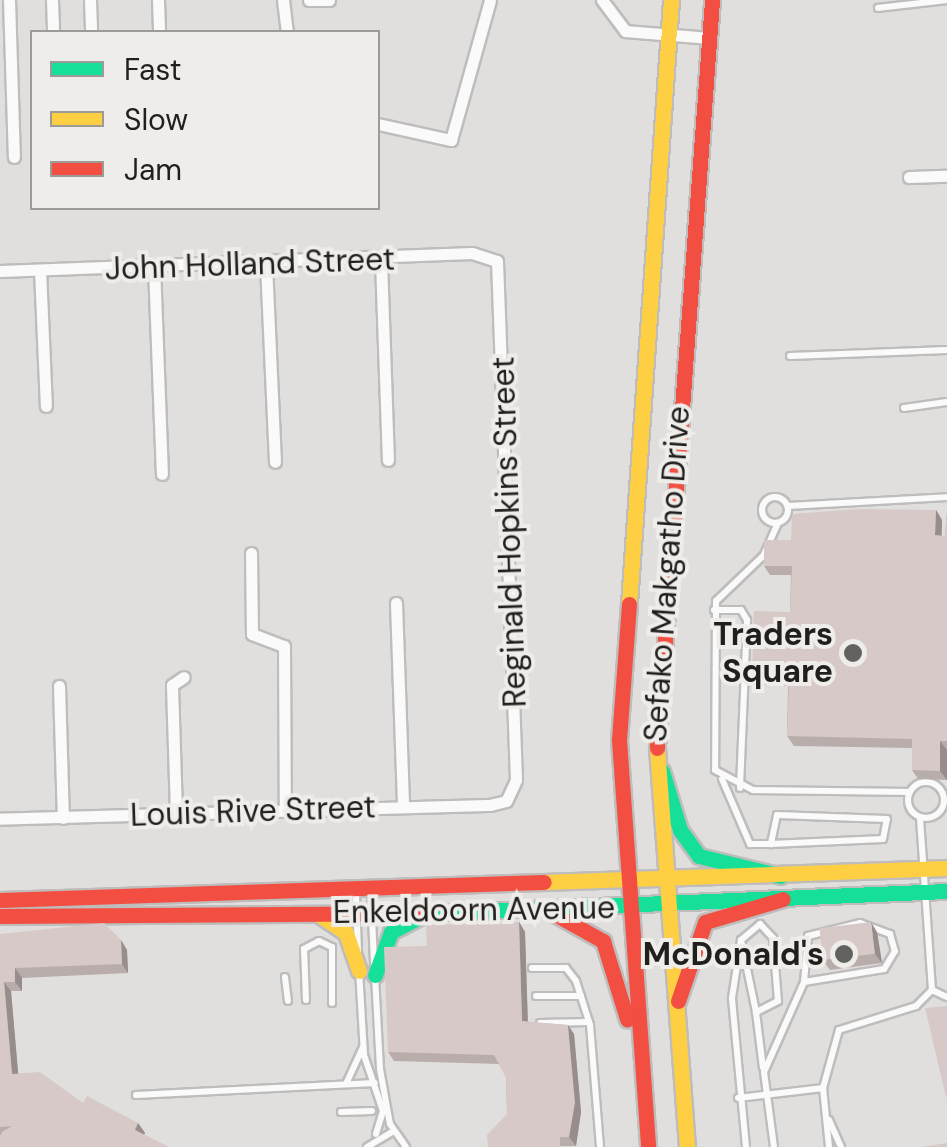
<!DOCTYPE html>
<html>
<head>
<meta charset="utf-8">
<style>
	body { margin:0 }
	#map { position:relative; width:947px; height:1147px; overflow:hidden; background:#e1dfdd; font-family:"DM Sans",sans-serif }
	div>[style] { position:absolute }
	.roads { filter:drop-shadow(2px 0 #bfbdbc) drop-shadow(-2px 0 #bfbdbc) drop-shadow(0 2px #bfbdbc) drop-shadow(0 -2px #bfbdbc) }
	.lane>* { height:6px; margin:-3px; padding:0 3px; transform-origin:3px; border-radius:3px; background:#fafafa }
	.lane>.ring { margin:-3px; padding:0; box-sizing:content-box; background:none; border:6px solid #fafafa; border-radius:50% }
	.street>* { height:11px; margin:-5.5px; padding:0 5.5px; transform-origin:5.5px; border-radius:5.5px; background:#fafafa }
	.fast>* { height:15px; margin:-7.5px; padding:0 7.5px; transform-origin:7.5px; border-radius:7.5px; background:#16e098 }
	.slow>* { height:15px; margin:-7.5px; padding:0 7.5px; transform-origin:7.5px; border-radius:7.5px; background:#ffcf43 }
	.jam>* { height:15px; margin:-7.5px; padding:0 7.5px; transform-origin:7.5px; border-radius:7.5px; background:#f24e42 }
	.wall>* { inset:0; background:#b9adac }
	.shaded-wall>* { inset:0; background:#968d8c }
	.building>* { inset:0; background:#d7c9c8; transform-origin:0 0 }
	.dots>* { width:28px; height:28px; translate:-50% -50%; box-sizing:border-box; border:5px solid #efede9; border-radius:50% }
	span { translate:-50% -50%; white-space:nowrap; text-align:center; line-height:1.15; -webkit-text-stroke:8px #efede9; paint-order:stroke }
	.street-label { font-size:32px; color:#201f1e }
	.poi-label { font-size:32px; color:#201f1e; font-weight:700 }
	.right { translate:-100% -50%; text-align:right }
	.legend { position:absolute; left:30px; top:30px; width:350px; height:180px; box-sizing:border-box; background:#efede9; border:2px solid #9c9b98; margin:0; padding:12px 18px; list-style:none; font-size:30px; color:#201f1e }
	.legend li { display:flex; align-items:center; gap:20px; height:50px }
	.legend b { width:50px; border:2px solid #9c9b98 }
</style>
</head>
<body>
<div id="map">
	<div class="roads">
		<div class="lane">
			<i style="left:878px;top:8px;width:69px;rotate:-6.6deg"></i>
			<i style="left:790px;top:356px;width:157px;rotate:-2.2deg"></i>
			<i style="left:904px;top:408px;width:43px;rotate:-7.9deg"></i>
			<i class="ring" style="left:762px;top:497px;width:20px;height:20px"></i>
			<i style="left:788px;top:506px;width:159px;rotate:-3.2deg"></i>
			<i style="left:778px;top:523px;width:36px;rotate:114deg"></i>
			<i style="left:763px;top:556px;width:65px;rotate:136.2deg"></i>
			<i style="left:716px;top:601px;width:169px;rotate:90.3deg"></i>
			<i style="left:715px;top:770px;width:43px;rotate:27.8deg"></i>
			<i style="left:753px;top:790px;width:157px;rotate:0.7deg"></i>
			<i style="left:714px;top:610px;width:27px"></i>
			<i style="left:741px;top:610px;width:12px;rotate:59deg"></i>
			<i style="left:747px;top:620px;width:168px;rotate:92.4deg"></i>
			<i style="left:722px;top:779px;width:71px;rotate:66.7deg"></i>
			<i style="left:750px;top:844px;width:21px"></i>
			<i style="left:771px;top:844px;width:112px;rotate:-2.6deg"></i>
			<i style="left:883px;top:839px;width:20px;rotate:-79deg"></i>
			<i style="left:887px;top:819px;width:110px;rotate:-177.9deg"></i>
			<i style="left:777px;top:815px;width:30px;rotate:102deg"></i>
			<i class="ring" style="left:908px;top:782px;width:30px;height:30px"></i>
			<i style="left:371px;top:894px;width:69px;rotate:87.5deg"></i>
			<i style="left:356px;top:895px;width:58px;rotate:88deg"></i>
			<i style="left:741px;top:940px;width:74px;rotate:78.2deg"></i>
			<i style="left:532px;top:968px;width:34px"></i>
			<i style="left:566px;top:968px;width:16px;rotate:52deg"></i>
			<i style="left:576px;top:981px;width:46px;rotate:72.3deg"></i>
			<i style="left:590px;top:1025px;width:122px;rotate:85.3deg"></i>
			<i style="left:359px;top:970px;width:85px;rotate:86.6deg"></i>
			<i style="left:364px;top:1055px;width:59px;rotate:71.3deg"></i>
			<i style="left:383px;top:1111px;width:24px;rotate:107deg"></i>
			<i style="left:375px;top:976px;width:93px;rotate:86.9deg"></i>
			<i style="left:380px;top:1069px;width:56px;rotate:79.7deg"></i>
			<i style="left:390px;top:1124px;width:28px;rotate:55deg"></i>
			<i style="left:285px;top:977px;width:24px;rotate:83deg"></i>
			<i style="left:932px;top:990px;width:17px;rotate:25deg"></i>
			<i style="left:536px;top:996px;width:45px"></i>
			<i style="left:306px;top:1000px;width:51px;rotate:-92.2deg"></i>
			<i style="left:304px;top:949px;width:17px;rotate:-28deg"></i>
			<i style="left:319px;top:941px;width:14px;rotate:25deg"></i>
			<i style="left:332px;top:947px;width:56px;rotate:90deg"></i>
			<i style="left:540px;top:1023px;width:49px;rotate:-1.2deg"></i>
			<i style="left:346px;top:1084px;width:41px;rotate:-65.3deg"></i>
			<i style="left:136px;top:1095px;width:239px;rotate:-2.9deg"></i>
			<i style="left:738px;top:1098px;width:86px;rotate:-6.7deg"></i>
			<i style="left:341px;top:1112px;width:31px;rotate:-2deg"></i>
			<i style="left:829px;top:1120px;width:30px;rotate:66deg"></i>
			<i style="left:367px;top:1147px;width:29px;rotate:-31deg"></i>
			<i style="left:746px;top:1147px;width:150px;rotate:-95.4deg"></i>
			<i style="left:732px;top:998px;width:59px;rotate:-81.2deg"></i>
			<i style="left:741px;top:940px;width:25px;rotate:-40deg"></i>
			<i style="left:760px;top:924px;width:19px;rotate:47deg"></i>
			<i style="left:773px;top:938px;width:63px;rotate:85.5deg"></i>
			<i style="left:778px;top:1001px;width:25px;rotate:153deg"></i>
			<i style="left:756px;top:1012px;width:56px;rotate:82.9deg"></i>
			<i style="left:774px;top:1147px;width:76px;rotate:-97.6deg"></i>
			<i style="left:764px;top:1072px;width:98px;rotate:-66deg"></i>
			<i style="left:804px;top:982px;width:46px;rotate:-85deg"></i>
			<i style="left:808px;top:936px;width:54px;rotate:-14deg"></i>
			<i style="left:860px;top:923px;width:32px;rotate:20deg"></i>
			<i style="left:890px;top:934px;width:18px;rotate:74deg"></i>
			<i style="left:895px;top:951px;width:21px;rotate:121deg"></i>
			<i style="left:884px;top:969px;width:81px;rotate:170.8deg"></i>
			<i style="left:829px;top:1147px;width:59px;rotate:-95.8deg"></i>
			<i style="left:823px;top:1088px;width:60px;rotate:-74.6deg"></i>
			<i style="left:839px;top:1030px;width:81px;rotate:-17.3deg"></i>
			<i style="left:916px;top:1006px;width:23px;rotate:-45deg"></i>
			<i style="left:932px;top:990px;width:173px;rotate:-94deg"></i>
		</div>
		<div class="street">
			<i style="left:9px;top:0;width:157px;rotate:88.2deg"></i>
			<i style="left:52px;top:0;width:32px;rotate:88deg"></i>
			<i style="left:90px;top:0;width:32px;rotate:88deg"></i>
			<i style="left:158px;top:0;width:32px;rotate:88deg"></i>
			<i style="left:283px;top:0;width:32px;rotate:83deg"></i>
			<i style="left:309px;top:0;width:20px"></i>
			<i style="left:602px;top:0;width:39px;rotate:53deg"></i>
			<i style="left:625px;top:31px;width:85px;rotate:4.7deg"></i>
			<i style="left:378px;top:124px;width:75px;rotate:12.4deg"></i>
			<i style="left:451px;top:140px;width:145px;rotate:-74.4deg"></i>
			<i style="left:909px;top:177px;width:38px;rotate:-2deg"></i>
			<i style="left:381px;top:261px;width:199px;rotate:88deg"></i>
			<i style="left:266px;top:264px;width:198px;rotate:87.4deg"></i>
			<i style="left:154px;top:267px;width:207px;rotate:87.8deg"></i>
			<i style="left:40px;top:270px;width:136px;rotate:87.5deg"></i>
			<i style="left:0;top:271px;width:472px;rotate:-2.2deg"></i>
			<i style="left:472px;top:253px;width:26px;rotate:18deg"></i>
			<i style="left:497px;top:261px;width:519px;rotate:87.9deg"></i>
			<i style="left:516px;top:780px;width:23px;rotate:115deg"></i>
			<i style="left:506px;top:801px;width:16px;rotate:166deg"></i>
			<i style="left:490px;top:805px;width:490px;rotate:178.4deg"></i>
			<i style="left:251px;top:553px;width:81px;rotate:89.3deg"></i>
			<i style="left:252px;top:634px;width:34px;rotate:21deg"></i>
			<i style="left:284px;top:646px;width:164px;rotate:89.7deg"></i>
			<i style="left:396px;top:603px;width:204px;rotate:88deg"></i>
			<i style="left:59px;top:686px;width:132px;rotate:88.3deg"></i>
			<i style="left:176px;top:813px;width:128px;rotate:-91.8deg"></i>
			<i style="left:172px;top:685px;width:14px;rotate:-34deg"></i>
		</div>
		<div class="fast">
			<i style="left:662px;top:771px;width:62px;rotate:73deg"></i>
			<i style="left:680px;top:830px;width:32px;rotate:54deg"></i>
			<i style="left:699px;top:856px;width:84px;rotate:13.7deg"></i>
			<i style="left:430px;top:913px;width:517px;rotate:-2.44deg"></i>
			<i style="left:375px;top:975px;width:46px;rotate:-69.6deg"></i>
			<i style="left:391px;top:932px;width:34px;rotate:-28deg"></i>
		</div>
		<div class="slow">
			<i style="left:629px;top:604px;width:605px;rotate:-86.02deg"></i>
			<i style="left:657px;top:748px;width:400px;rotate:85.7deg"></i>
			<i style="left:544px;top:882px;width:403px;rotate:-2deg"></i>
			<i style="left:321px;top:916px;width:30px;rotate:34deg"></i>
			<i style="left:346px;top:933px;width:40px;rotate:71.1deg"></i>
		</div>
		<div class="jam">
			<i style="left:629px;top:604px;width:136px;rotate:94.2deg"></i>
			<i style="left:619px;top:740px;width:408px;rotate:85.9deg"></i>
			<i style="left:657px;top:748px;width:750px;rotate:-85.79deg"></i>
			<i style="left:0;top:900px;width:544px;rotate:-1.9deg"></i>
			<i style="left:551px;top:912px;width:60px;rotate:29.1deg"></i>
			<i style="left:603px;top:941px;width:82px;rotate:72.9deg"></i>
			<i style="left:0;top:916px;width:430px;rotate:-0.4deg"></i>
			<i style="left:678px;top:1001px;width:83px;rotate:-71.1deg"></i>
			<i style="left:705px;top:922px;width:81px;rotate:-16.4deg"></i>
		</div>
	</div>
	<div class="wall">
		<i style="clip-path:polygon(936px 510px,942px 520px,942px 536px,945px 536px,947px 511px,947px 780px,918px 779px,912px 770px,912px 748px,794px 746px,787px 736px,788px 686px,759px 685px,752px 676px,790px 612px,791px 575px,770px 575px,764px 566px,791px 540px)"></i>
		<i style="clip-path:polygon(519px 922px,525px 932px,528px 1022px,568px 1025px,574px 1034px,581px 1112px,576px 1146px,488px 1147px,507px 1114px,506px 1077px,499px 1064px,394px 1061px,388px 1052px,427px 946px)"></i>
		<i style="clip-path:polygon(877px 932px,882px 963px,830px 970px,823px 961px)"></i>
		<i style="clip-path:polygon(0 934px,121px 940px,127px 950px,128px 973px,22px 978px,22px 991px,11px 991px,18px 1073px,83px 1103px,138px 1123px,145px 1133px,144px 1135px,0 1147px)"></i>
	</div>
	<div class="shaded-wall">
		<i style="clip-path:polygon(936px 510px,942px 520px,941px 545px,935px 535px)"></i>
		<i style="clip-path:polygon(940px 741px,947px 750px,947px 780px,940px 771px)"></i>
		<i style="clip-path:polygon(519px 922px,525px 932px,528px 1030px,522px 1021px)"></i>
		<i style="clip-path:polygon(871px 922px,877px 932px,882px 963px,875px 954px)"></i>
		<i style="clip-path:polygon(121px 940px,127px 950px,128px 973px,122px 964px)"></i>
		<i style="clip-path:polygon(15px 968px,22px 978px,22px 991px,15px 982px)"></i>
		<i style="clip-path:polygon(4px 982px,11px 991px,19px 1083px,12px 1074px)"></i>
		<i style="clip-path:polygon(568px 1025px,574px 1034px,581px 1112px,576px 1146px,569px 1137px)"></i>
		<i style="clip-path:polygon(138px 1123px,145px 1133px,141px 1140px,135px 1130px)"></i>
	</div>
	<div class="building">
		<i style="clip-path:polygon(859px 509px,936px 510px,935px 535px,945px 536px,947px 511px,947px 741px,940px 741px,940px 771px,912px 770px,912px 739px,787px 736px,789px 677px,752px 676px,754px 611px,790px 612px,792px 566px,764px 566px,764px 540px,791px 540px,792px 514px)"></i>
		<i style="clip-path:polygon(519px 922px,522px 1021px,568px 1025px,575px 1103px,569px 1137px,560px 1137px,560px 1147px,488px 1147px,487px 1135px,507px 1114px,506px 1077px,494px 1055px,388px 1052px,384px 947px,427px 946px,426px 925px)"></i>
		<i style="left:871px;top:922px;width:32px;height:52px;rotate:83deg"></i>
		<i style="clip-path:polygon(104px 923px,121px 940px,122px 964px,15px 968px,15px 982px,4px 982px,12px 1074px,40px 1072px,83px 1103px,87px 1096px,138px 1123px,135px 1130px,169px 1147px,0 1147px,0 1136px,2px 1132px,12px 1126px,0 1127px,0 934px)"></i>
		<i style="clip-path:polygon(947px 1006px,947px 1097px,946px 1097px,925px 1008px)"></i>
		<i style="clip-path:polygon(947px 1143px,947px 1147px,921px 1147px)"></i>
	</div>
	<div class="dots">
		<i style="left:853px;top:653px;background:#646261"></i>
		<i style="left:844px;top:954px;background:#646261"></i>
	</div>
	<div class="street-label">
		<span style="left:250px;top:264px;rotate:-2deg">John Holland Street</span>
		<span style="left:509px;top:532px;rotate:-92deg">Reginald Hopkins Street</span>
		<span style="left:667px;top:574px;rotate:-86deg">Sefako Makgatho Drive</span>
		<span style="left:253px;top:811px;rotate:-2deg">Louis Rive Street</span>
		<span style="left:474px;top:910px;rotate:-1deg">Enkeldoorn Avenue</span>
	</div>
	<div class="poi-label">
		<span class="right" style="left:833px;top:653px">Traders<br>Square</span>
		<span class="right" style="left:824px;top:954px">McDonald's</span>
	</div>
	<ul class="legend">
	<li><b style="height:12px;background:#16e098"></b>Fast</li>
	<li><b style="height:12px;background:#ffcf43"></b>Slow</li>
	<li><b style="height:12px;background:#f24e42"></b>Jam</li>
	</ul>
</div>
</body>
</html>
